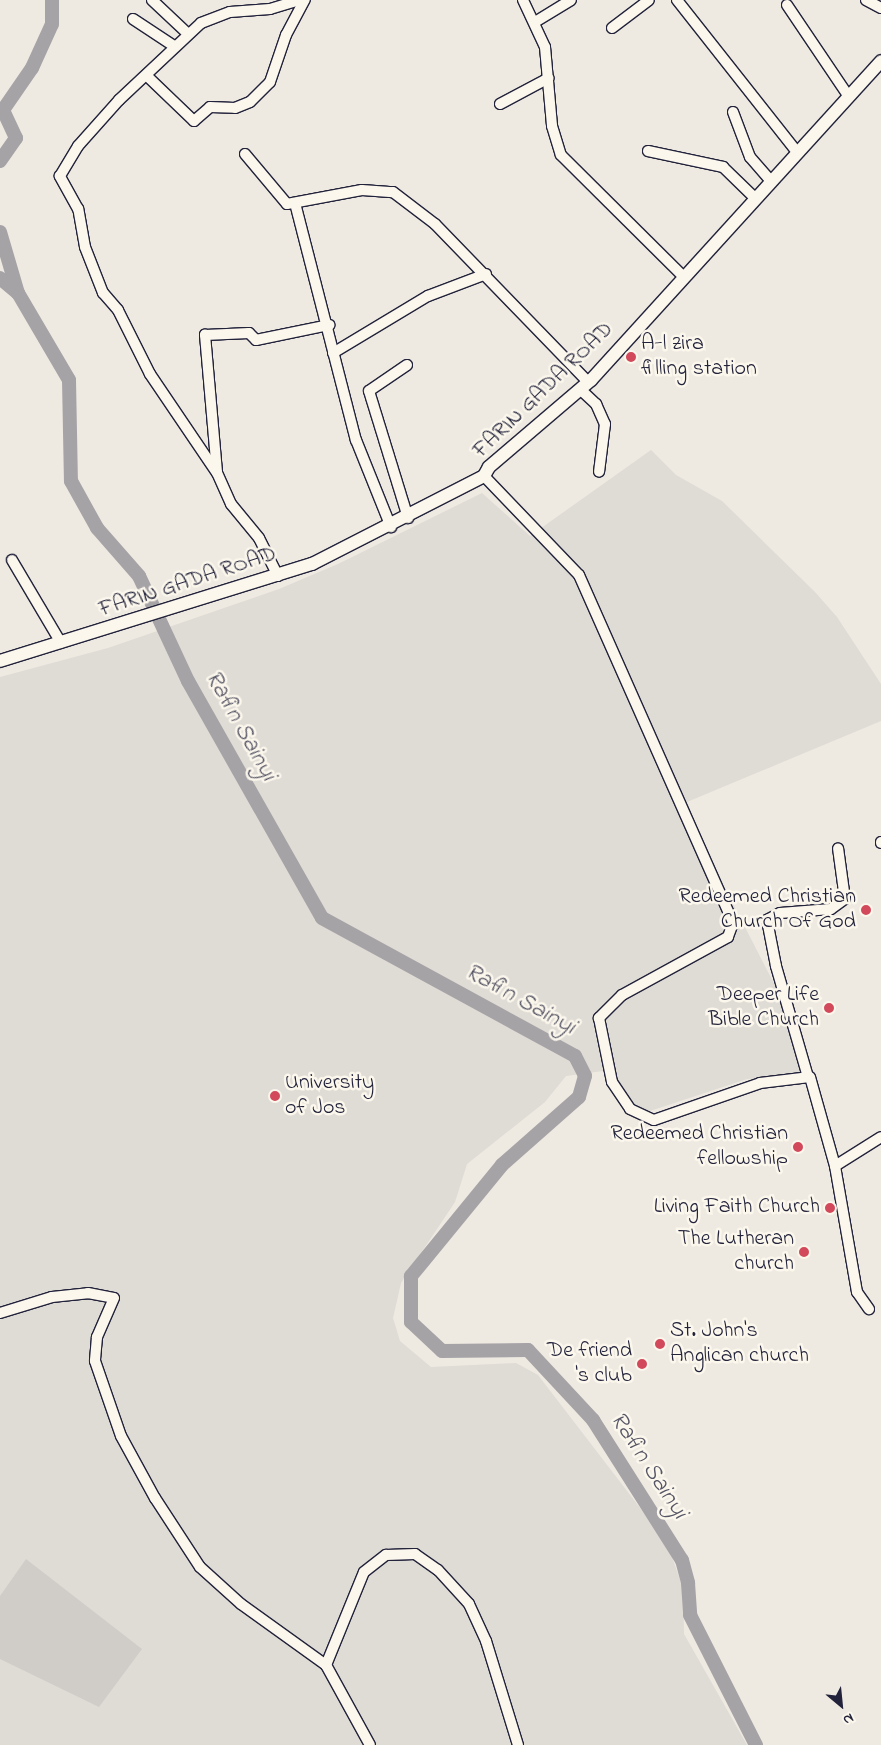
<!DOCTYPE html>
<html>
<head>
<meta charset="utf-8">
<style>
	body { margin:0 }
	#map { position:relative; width:881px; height:1745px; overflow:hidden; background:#eeeae2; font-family:"Indie Flower",sans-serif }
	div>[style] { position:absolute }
	.built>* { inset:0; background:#dfdbd5 }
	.green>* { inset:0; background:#d0cdc9 }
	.river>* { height:14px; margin:-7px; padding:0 7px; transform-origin:7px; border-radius:7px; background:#a6a3a7 }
	.roads { filter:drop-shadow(1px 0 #22223b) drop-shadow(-1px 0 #22223b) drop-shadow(0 1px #22223b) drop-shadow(0 -1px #22223b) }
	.minor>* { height:10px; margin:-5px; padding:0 5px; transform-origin:5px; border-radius:5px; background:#fbf7ec }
	.major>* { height:12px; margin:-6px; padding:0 6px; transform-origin:6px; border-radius:6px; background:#fbf7ec }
	.dots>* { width:14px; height:14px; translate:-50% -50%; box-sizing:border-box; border:2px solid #fbf7ec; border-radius:50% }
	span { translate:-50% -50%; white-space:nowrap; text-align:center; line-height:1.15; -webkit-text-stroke:5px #fbf7ec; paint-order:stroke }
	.poi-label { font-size:22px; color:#22223b }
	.left { translate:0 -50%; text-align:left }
	.right { translate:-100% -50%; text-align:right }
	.street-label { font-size:22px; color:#22223b }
	.water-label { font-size:24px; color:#575666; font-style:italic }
	.north { position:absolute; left:816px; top:1680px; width:50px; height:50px; -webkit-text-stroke:4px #fbf7ec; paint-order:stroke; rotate:152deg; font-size:14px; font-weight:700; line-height:20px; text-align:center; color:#22223b }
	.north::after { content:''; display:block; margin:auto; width:18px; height:22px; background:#22223b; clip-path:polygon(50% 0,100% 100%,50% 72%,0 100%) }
</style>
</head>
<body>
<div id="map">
	<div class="built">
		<i style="clip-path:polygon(651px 450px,676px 475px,722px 501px,815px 592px,837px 617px,881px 684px,881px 721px,687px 802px,708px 855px,786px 1007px,804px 1071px,802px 1075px,747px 1079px,650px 1111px,636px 1107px,614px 1076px,603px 1071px,566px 1076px,545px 1102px,467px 1164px,455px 1202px,401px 1283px,393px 1318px,400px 1341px,431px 1367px,516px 1363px,538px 1375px,667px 1543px,683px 1588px,684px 1634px,747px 1745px,0 1745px,0 677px,108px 648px,279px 589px,338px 564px,482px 493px,530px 536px)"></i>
	</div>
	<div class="green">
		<i style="clip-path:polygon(26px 1559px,142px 1649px,99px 1707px,0 1659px,0 1596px)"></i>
	</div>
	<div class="river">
		<i style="left:0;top:161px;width:28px;rotate:-55deg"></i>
		<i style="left:16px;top:138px;width:31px;rotate:-115deg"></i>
		<i style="left:3px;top:110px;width:51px;rotate:-55.4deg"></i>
		<i style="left:32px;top:68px;width:48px;rotate:-65.6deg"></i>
		<i style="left:52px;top:24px;width:24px;rotate:-90deg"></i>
		<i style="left:0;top:232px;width:64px;rotate:73.6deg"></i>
		<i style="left:0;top:278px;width:23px;rotate:40deg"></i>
		<i style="left:18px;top:293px;width:101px;rotate:59.6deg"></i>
		<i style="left:69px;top:380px;width:101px;rotate:88.9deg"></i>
		<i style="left:71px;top:481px;width:54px;rotate:61deg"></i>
		<i style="left:97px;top:528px;width:64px;rotate:48.8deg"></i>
		<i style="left:139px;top:576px;width:116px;rotate:65deg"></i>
		<i style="left:188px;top:681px;width:272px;rotate:60.5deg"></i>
		<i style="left:322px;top:918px;width:288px;rotate:28.6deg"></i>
		<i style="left:575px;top:1056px;width:22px;rotate:63deg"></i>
		<i style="left:585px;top:1076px;width:22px;rotate:106deg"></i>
		<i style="left:579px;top:1097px;width:103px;rotate:138.6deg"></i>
		<i style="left:502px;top:1165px;width:144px;rotate:129.3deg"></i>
		<i style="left:411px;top:1276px;width:46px;rotate:90deg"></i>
		<i style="left:411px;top:1322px;width:42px;rotate:43.1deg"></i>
		<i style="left:442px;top:1351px;width:86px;rotate:-0.7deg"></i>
		<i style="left:528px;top:1350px;width:96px;rotate:47.1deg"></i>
		<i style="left:593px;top:1420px;width:166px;rotate:57.6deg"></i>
		<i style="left:682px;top:1560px;width:24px;rotate:75deg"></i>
		<i style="left:688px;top:1583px;width:32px;rotate:86deg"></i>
		<i style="left:690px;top:1615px;width:146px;rotate:63.1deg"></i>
	</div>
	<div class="roads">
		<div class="minor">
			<i style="left:152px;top:0;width:48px;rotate:43.3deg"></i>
			<i style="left:523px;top:0;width:52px;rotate:64.9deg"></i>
			<i style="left:545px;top:47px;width:79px;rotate:84.9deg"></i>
			<i style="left:552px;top:126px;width:30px;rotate:73deg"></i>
			<i style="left:561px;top:155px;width:172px;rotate:44.8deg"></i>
			<i style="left:677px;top:0;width:195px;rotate:51.7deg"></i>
			<i style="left:866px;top:0;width:17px;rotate:28deg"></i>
			<i style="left:787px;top:5px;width:111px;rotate:56deg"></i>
			<i style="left:133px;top:19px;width:49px;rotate:33.4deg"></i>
			<i style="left:535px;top:22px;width:42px;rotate:-31.4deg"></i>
			<i style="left:612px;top:28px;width:46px;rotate:-37.1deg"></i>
			<i style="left:147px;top:76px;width:65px;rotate:43.8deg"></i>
			<i style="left:194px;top:121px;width:21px;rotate:-41deg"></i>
			<i style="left:210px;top:107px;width:25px;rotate:2deg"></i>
			<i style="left:235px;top:108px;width:16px;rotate:-22deg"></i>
			<i style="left:250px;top:102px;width:28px;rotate:-45deg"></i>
			<i style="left:270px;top:82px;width:50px;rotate:-71.2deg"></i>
			<i style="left:286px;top:35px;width:40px;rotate:-62deg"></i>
			<i style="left:500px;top:104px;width:55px;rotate:-28deg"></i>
			<i style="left:733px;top:112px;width:48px;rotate:69.3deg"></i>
			<i style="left:750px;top:157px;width:32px;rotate:49deg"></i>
			<i style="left:648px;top:151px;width:77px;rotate:12deg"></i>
			<i style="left:723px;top:167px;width:45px;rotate:44.1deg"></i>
			<i style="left:245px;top:154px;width:65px;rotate:50deg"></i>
			<i style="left:287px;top:204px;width:76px;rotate:-10.6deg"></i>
			<i style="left:362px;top:190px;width:31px;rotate:4deg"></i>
			<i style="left:393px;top:192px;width:53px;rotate:37.3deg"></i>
			<i style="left:435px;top:224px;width:220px;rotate:45.9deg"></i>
			<i style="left:295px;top:203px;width:245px;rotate:75.6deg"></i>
			<i style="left:356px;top:440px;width:94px;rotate:68.1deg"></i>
			<i style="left:333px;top:353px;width:111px;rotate:-31deg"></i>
			<i style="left:428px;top:296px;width:62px;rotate:-20.8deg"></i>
			<i style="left:407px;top:365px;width:46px;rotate:145.6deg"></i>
			<i style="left:369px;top:391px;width:133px;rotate:72.9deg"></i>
			<i style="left:581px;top:390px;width:21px;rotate:43deg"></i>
			<i style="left:596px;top:404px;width:22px;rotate:66deg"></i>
			<i style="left:605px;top:424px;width:48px;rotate:97.1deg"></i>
			<i style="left:217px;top:472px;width:138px;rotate:-95deg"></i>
			<i style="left:205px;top:335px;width:44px;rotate:-2.6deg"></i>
			<i style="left:249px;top:333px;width:10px;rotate:45deg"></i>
			<i style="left:256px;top:340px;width:75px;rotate:-11.6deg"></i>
			<i style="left:484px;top:476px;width:137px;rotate:46.2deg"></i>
			<i style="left:579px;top:575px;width:381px;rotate:66.1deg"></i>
			<i style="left:733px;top:923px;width:15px;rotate:110deg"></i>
			<i style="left:728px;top:937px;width:121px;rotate:151.3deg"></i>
			<i style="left:622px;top:995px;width:33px;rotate:135deg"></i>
			<i style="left:599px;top:1018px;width:65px;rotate:78.5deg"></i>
			<i style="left:612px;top:1082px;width:32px;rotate:56deg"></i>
			<i style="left:630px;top:1109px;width:26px;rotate:25deg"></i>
			<i style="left:654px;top:1120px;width:112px;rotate:-19.2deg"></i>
			<i style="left:760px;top:1083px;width:50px;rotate:-6.8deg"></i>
			<i style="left:810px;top:1077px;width:92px;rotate:74.3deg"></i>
			<i style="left:835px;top:1166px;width:128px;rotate:80.1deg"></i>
			<i style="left:857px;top:1292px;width:21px;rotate:55deg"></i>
			<i style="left:12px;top:560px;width:96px;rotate:59.4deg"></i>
			<i style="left:278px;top:576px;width:42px;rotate:-116.6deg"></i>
			<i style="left:259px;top:538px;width:44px;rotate:-129.5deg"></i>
			<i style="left:231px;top:504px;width:34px;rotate:-114deg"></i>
			<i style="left:217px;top:473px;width:120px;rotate:-124.1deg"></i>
			<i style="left:150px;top:374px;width:72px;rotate:-116.6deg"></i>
			<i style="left:118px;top:310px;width:23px;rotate:-131deg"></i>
			<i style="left:103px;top:293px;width:49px;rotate:-111.4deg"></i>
			<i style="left:85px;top:247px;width:39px;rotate:-100deg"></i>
			<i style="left:78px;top:209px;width:38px;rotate:-119deg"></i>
			<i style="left:60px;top:176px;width:35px;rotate:-59deg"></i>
			<i style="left:78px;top:146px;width:62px;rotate:-48.3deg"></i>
			<i style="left:119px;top:100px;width:112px;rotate:-43.2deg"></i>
			<i style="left:201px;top:23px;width:31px;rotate:-21deg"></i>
			<i style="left:230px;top:12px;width:40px;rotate:-4.3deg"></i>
			<i style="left:270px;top:9px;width:31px;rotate:-17deg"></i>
			<i style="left:881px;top:843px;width:1px;rotate:-90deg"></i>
			<i style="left:808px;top:1077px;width:116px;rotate:-106.1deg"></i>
			<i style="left:776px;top:966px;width:47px;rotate:-101.1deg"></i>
			<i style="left:767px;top:920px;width:15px;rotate:-28deg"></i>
			<i style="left:780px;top:913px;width:51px;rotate:-4.5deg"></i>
			<i style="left:831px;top:909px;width:17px;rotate:-36deg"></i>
			<i style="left:845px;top:899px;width:51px;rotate:-97.8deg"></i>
			<i style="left:835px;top:1166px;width:54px;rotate:-32.2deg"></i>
			<i style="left:0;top:1313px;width:54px;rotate:-17.1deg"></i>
			<i style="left:52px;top:1297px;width:36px;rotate:-6deg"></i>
			<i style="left:88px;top:1293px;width:26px;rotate:11deg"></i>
			<i style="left:114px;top:1298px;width:43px;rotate:113.6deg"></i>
			<i style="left:97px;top:1337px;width:24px;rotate:95deg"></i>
			<i style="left:95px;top:1361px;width:79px;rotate:70.9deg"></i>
			<i style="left:121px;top:1436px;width:71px;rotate:61.3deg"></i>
			<i style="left:155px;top:1498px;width:82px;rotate:56.9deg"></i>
			<i style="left:200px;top:1567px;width:55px;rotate:42.1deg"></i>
			<i style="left:241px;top:1604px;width:105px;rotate:35.7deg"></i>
			<i style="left:326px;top:1665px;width:91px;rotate:61.2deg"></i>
			<i style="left:326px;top:1665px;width:100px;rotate:-67.8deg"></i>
			<i style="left:364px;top:1572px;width:28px;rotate:-38deg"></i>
			<i style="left:386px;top:1555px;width:29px;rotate:-2deg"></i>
			<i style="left:415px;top:1554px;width:28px;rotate:35deg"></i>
			<i style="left:438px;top:1570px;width:46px;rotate:47.6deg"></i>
			<i style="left:469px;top:1604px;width:41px;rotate:65.3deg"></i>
			<i style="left:486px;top:1641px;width:109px;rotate:72.9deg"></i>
		</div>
		<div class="major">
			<i style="left:0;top:661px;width:327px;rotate:-17.3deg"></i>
			<i style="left:312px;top:564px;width:193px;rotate:-27.1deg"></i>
			<i style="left:484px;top:476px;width:10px;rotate:-61deg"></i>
			<i style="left:489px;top:467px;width:134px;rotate:-40.5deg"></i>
			<i style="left:591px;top:380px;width:431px;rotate:-47.7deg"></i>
		</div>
	</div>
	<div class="dots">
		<i style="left:631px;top:357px;background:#d1495b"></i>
		<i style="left:866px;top:910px;background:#d1495b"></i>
		<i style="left:829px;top:1008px;background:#d1495b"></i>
		<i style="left:275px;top:1096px;background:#d1495b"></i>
		<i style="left:798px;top:1147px;background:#d1495b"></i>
		<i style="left:830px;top:1208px;background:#d1495b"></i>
		<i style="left:804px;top:1252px;background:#d1495b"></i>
		<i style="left:660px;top:1344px;background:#d1495b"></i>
		<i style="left:642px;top:1364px;background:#d1495b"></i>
	</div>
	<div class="poi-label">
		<span class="left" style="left:641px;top:357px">A-l zira<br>filling station</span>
		<span class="right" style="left:856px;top:910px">Redeemed Christian<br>Church Of God</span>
		<span class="right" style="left:819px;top:1008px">Deeper Life<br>Bible Church</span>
		<span class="left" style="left:285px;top:1096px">University<br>of Jos</span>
		<span class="right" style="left:788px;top:1147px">Redeemed Christian<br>fellowship</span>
		<span class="right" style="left:820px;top:1208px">Living Faith Church</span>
		<span class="right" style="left:794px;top:1252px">The Lutheran<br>church</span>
		<span class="left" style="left:670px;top:1344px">St. John's<br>Anglican church</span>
		<span class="right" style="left:632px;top:1364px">De friend<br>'s club</span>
	</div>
	<div class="street-label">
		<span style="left:544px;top:391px;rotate:-44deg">FARIN GADA ROAD</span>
		<span style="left:188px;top:583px;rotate:-18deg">FARIN GADA ROAD</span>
	</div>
	<div class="water-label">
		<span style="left:240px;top:726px;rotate:61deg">Rafin Sainyi</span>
		<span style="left:520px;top:1000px;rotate:29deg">Rafin Sainyi</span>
		<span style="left:648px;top:1466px;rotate:57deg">Rafin Sainyi</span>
	</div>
	<div class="north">N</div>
</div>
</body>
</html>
